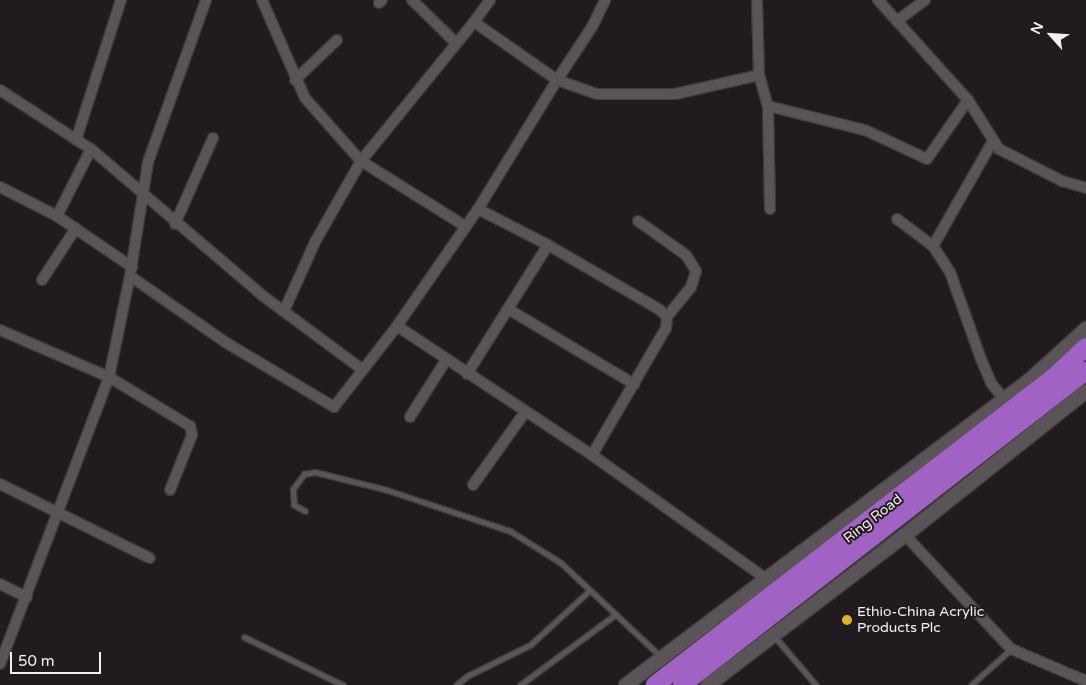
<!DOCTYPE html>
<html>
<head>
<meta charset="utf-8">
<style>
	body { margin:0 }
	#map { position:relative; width:1086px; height:685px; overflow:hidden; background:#211b1f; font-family:"Varela Round",sans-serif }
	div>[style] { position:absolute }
	.roads { filter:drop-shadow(1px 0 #3d393c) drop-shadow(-1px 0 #3d393c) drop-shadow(0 1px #3d393c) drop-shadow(0 -1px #3d393c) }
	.lane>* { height:5px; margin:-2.5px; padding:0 2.5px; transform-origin:2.5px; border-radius:2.5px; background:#5a5358 }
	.street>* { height:10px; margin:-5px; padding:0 5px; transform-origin:5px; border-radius:5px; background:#5a5358 }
	.secondary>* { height:14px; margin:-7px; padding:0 7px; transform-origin:7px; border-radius:7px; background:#5a5358 }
	.highway>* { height:18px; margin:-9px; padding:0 9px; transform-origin:9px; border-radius:9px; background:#a163c3 }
	.dots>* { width:14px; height:14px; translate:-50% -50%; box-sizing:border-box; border:2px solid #211b1f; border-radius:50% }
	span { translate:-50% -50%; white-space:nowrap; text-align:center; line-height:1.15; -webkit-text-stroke:4px #211b1f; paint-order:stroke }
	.street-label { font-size:14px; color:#f2eef1 }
	.poi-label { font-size:14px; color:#f2eef1 }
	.left { translate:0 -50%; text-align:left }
	.north { position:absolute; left:1026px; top:10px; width:50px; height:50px; -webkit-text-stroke:4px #211b1f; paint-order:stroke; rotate:296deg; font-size:14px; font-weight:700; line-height:20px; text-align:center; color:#f2eef1 }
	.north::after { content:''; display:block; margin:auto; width:18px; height:22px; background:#f2eef1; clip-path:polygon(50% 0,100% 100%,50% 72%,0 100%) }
	.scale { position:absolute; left:10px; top:652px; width:91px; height:22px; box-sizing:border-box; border:2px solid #f2eef1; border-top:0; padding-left:6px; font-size:15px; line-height:18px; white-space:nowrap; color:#f2eef1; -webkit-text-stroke:4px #211b1f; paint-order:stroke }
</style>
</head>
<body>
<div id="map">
	<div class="roads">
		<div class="lane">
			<i style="left:305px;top:511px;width:13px;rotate:-151deg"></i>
			<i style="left:294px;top:505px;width:16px;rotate:-94deg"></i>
			<i style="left:293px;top:489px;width:19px;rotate:-54deg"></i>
			<i style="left:304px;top:474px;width:11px;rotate:-10deg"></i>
			<i style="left:315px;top:472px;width:74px;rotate:14deg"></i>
			<i style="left:387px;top:490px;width:130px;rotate:18.4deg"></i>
			<i style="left:510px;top:531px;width:60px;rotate:32.1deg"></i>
			<i style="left:561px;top:563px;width:137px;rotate:43.2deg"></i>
			<i style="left:774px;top:636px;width:65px;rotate:49.4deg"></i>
			<i style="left:244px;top:637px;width:110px;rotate:25.9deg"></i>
			<i style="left:456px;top:685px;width:14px;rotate:-39deg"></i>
			<i style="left:467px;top:676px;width:70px;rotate:-26.2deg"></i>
			<i style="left:530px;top:645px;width:81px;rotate:-42.5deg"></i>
			<i style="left:520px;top:685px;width:119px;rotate:-36.5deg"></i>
			<i style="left:971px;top:685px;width:54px;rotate:-42deg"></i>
		</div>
		<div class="street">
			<i style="left:262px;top:0;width:107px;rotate:66.3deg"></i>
			<i style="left:305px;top:98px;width:84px;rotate:48.4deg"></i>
			<i style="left:361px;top:161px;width:123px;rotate:32deg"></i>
			<i style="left:412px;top:0;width:62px;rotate:44.3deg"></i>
			<i style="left:757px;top:0;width:75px;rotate:88.5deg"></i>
			<i style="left:878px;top:0;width:28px;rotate:48deg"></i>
			<i style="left:897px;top:21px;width:35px;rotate:-37deg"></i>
			<i style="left:379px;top:3px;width:4px;rotate:-45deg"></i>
			<i style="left:897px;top:21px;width:106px;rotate:48.1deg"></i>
			<i style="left:968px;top:100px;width:58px;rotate:57.7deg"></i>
			<i style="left:999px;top:149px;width:71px;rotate:26.9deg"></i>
			<i style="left:1062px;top:181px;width:25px;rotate:16deg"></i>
			<i style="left:474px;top:22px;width:27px;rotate:-54deg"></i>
			<i style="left:295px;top:80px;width:58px;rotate:-43.6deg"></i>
			<i style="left:0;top:90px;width:108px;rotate:33deg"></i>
			<i style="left:91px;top:149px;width:226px;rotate:40.5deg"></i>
			<i style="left:263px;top:296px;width:124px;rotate:36.5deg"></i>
			<i style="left:768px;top:106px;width:100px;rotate:13.9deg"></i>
			<i style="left:865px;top:130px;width:68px;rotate:25.1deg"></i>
			<i style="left:927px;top:159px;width:72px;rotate:-55.2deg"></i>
			<i style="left:76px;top:140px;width:147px;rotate:-72.2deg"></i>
			<i style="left:0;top:187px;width:64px;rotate:27deg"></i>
			<i style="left:57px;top:216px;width:91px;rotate:34.2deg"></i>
			<i style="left:478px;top:209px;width:79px;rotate:27.2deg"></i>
			<i style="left:548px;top:245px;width:129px;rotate:30.1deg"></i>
			<i style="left:660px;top:310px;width:10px;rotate:45deg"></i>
			<i style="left:667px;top:317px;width:11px;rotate:95deg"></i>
			<i style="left:666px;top:328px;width:147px;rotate:120.2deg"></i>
			<i style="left:57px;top:216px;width:75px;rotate:-63.1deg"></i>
			<i style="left:897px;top:219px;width:45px;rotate:36.9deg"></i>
			<i style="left:933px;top:246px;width:31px;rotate:57deg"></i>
			<i style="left:950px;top:272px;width:92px;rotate:70.4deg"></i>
			<i style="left:981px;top:359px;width:26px;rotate:67deg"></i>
			<i style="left:991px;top:383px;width:21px;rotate:51deg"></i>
			<i style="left:638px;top:221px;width:59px;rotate:35.3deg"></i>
			<i style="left:686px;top:255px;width:19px;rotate:58deg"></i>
			<i style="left:696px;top:271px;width:17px;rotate:107deg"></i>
			<i style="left:691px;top:287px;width:38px;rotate:129deg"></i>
			<i style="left:175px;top:224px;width:94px;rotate:-66.2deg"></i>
			<i style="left:933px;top:246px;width:121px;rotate:-60.3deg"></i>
			<i style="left:130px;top:276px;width:116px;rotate:34.8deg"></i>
			<i style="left:225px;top:342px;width:127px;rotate:30.8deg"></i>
			<i style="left:334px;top:407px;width:103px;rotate:-52.1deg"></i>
			<i style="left:397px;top:326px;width:142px;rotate:-55.3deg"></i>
			<i style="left:478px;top:209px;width:151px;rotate:-58.5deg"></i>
			<i style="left:557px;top:80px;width:42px;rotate:19.3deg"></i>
			<i style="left:597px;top:94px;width:78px"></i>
			<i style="left:675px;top:94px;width:86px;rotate:-12.7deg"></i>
			<i style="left:759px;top:75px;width:32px;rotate:74deg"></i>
			<i style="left:768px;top:106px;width:103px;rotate:88.9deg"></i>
			<i style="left:42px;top:280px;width:62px;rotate:-56.8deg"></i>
			<i style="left:508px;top:309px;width:147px;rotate:30.8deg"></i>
			<i style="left:284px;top:311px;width:76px;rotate:-65.8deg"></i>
			<i style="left:315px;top:242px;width:93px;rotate:-60.4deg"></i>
			<i style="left:361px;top:161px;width:179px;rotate:-50.9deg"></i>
			<i style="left:474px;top:22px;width:101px;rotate:34.9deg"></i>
			<i style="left:557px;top:80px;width:64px;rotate:-56.6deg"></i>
			<i style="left:592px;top:27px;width:30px;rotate:-64deg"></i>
			<i style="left:397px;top:326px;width:234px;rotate:33.5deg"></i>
			<i style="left:592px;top:455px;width:212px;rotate:35.4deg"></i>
			<i style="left:0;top:330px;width:119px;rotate:23.3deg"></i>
			<i style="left:109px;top:377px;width:95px;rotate:31.2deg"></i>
			<i style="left:190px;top:426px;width:9px;rotate:77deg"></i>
			<i style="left:192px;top:435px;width:59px;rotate:111.8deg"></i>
			<i style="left:467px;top:374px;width:152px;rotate:-57.9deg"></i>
			<i style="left:410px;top:417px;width:67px;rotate:-57.7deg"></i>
			<i style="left:0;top:484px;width:167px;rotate:26.3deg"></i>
			<i style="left:473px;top:485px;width:90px;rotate:-54.5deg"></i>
			<i style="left:905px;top:535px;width:156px;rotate:47.1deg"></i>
			<i style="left:1011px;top:649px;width:82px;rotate:23.1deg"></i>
			<i style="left:0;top:584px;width:30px;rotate:26deg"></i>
			<i style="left:0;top:664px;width:307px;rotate:-69.2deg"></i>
			<i style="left:109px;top:377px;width:103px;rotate:-78.3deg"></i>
			<i style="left:130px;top:276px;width:115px;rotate:-81deg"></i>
			<i style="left:148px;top:162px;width:172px;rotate:-70.3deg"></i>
		</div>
		<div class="secondary">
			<i style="left:626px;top:685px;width:506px;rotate:-37.05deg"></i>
			<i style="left:1030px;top:380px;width:76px;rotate:-42.3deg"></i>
			<i style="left:708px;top:685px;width:248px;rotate:-37.3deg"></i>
			<i style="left:905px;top:535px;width:231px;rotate:-38.5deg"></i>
		</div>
		<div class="highway">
			<i style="left:655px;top:685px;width:503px;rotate:-37.65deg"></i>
			<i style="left:1053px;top:378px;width:45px;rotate:-43.2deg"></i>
			<i style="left:682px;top:685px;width:512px;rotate:-37.86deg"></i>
		</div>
	</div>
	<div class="dots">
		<i style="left:847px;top:620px;background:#dbb233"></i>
	</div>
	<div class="street-label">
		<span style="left:873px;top:519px;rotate:-38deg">Ring Road</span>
	</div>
	<div class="poi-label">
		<span class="left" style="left:857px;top:620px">Ethio-China Acrylic<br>Products Plc</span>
	</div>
	<div class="north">N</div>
	<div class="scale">50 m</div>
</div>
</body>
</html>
